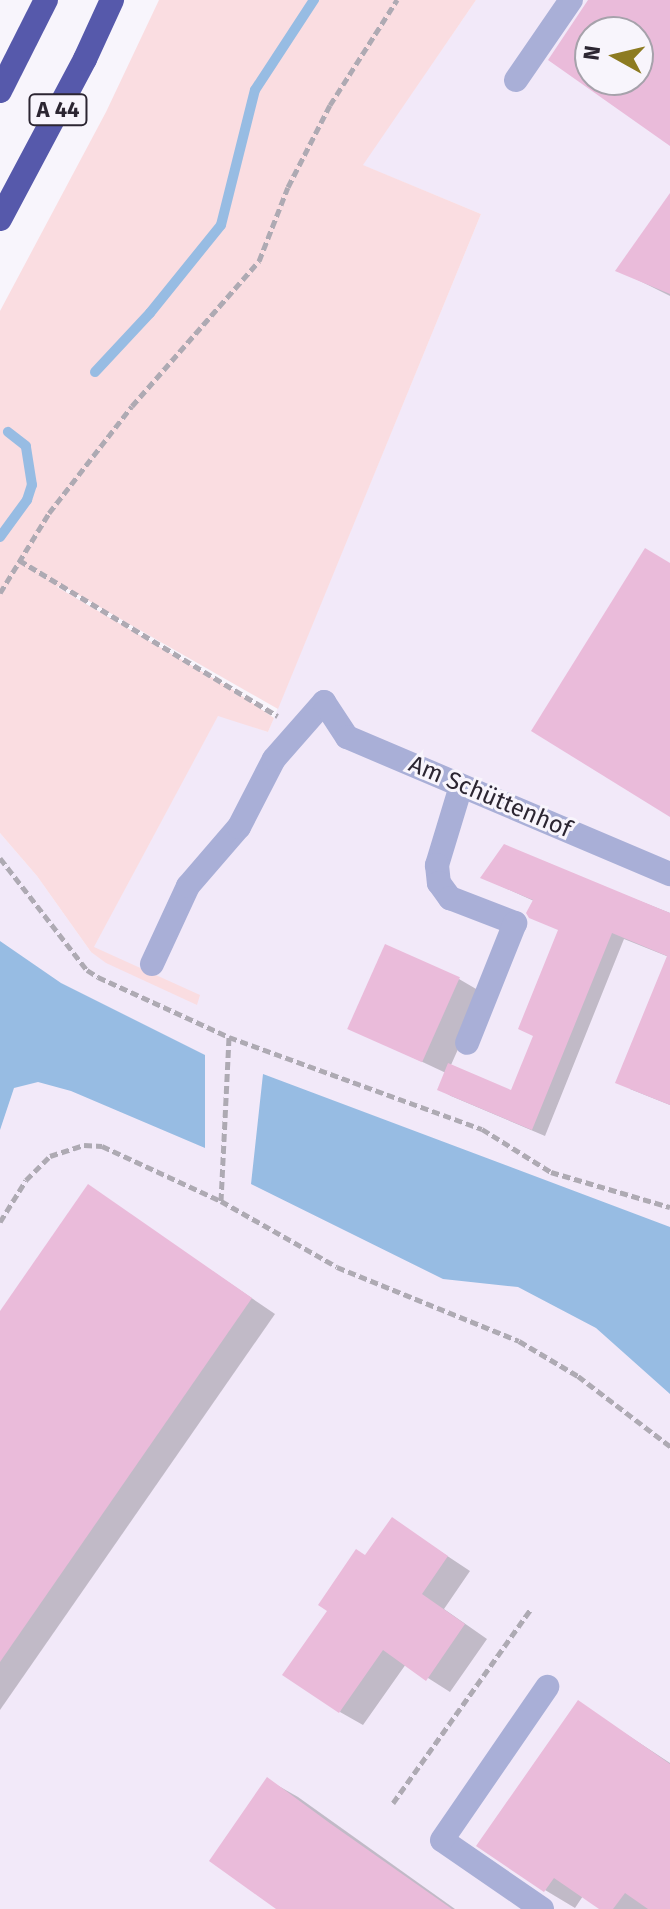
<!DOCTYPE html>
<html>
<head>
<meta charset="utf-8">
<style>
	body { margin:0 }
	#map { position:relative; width:670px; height:1909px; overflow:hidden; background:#f8f5fc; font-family:"Fira Sans",sans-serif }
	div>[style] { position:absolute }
	.built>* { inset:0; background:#f2e9f9 }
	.green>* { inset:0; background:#fadde1 }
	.water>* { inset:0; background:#97bce3 }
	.shadow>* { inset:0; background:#0003 }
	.stream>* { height:10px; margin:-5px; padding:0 5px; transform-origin:5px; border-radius:5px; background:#97bce3 }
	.building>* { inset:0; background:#eabbda; transform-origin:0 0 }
	.path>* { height:5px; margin-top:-2.5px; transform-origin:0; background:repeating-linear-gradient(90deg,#aeaab3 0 8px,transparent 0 12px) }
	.minor>* { height:24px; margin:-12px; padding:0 12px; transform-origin:12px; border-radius:12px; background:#a9afd7 }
	.highway>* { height:24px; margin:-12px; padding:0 12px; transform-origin:12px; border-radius:12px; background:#5659ab }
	span { translate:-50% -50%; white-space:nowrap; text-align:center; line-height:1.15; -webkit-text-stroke:6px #f8f5fc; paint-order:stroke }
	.shield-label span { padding:2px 6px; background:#f8f5fc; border:2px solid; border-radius:6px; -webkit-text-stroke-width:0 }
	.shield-label { font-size:22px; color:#2c2632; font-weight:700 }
	.street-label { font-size:24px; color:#2c2632 }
	.north { position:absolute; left:574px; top:16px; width:80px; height:80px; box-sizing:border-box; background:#f8f5fc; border:2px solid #a6a2ab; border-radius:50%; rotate:278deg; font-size:22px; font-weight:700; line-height:32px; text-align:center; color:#2c2632 }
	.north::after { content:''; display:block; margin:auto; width:28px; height:36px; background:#8d7b21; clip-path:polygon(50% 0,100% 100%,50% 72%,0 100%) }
</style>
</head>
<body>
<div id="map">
	<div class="built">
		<i style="clip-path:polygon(evenodd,476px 0,670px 0,670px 1909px,0 1909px,0 833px,37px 876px,91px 952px,218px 715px,268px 732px,481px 214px,362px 165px,476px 0,590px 32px,638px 32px,638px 80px,590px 80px,590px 32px)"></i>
	</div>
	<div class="green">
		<i style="clip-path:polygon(159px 0,476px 0,363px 165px,481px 214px,278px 709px,61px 585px,57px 587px,232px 689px,274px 718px,268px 732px,218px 716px,94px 947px,200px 995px,197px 1005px,106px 963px,91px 952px,37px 876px,0 833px,0 311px,106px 112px)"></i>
	</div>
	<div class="water">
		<i style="clip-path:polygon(0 941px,61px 983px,205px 1055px,205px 1148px,71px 1091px,38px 1082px,14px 1088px,0 1130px)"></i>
		<i style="clip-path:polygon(263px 1074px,670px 1227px,670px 1394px,596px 1328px,518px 1287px,443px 1279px,251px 1184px)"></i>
	</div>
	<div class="shadow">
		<i style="clip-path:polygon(670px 197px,670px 296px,618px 270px)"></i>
		<i style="clip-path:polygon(504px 847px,670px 913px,670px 1105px,630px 1089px,669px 957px,624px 939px,545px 1136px,451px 1096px,439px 1089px,446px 1073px,350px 1028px,459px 979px,483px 993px,451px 1065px,512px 1092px,534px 1036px,560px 931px,534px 901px,483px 878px)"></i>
		<i style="clip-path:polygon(89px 1187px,275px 1314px,0 1710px,0 1315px)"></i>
		<i style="clip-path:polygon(393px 1520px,470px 1571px,444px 1609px,487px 1639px,450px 1692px,406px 1664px,363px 1725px,340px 1712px,366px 1557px)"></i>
		<i style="clip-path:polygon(579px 1703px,670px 1763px,670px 1909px,603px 1909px,583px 1896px,575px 1908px,545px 1890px)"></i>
		<i style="clip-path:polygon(268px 1780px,298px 1797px,455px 1909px,280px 1909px)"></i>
	</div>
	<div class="stream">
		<i style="left:95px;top:372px;width:81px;rotate:-47deg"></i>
		<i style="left:150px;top:313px;width:113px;rotate:-51.1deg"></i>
		<i style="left:221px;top:225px;width:139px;rotate:-75.9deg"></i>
		<i style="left:255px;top:90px;width:108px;rotate:-56.8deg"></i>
		<i style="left:0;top:537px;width:46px;rotate:-53.9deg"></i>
		<i style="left:27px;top:500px;width:16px;rotate:-72deg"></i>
		<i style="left:32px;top:485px;width:39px;rotate:-99deg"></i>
		<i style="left:26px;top:446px;width:23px;rotate:-142deg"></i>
	</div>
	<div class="building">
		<i style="clip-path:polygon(evenodd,588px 0,670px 0,670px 146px,548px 60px,588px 0,590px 32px,638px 32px,638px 80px,590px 80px,590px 32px)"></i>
		<i style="clip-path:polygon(670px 193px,670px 294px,615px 271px)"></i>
		<i style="clip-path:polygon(645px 548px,670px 563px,670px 817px,531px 731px)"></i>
		<i style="clip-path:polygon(504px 844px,670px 913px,670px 1105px,615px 1083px,667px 956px,612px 933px,532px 1130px,437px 1090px,448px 1063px,511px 1090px,533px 1036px,518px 1029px,558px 930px,529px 918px,526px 913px,533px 900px,480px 878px)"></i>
		<i style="left:385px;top:944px;width:82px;height:93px;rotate:24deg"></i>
		<i style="clip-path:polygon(88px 1184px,252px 1298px,0 1662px,0 1311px)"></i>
		<i style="clip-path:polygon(392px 1517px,448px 1556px,422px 1594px,465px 1624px,426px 1681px,383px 1650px,339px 1713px,282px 1675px,327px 1611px,318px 1605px,356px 1549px,365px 1555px)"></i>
		<i style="clip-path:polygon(578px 1700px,670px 1764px,670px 1909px,648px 1909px,625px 1893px,613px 1909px,599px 1909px,554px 1878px,544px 1892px,476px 1846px)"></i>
		<i style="clip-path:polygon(267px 1777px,331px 1824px,452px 1909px,276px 1909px,209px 1861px)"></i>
	</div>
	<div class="path">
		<i style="left:19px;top:560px;width:302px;rotate:31.1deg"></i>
		<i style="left:0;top:593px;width:94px;rotate:-58.5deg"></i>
		<i style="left:49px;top:513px;width:135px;rotate:-52.2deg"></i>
		<i style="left:132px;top:406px;width:193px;rotate:-48.8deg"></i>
		<i style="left:259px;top:261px;width:79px;rotate:-68.6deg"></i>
		<i style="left:288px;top:187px;width:92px;rotate:-62.9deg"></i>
		<i style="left:330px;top:105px;width:125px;rotate:-57.5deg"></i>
		<i style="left:0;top:858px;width:142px;rotate:52.2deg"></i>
		<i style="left:87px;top:970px;width:13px;rotate:32deg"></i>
		<i style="left:98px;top:977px;width:144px;rotate:24.6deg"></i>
		<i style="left:229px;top:1037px;width:269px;rotate:20deg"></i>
		<i style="left:482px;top:1129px;width:81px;rotate:31.9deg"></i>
		<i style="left:551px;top:1172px;width:124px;rotate:16.4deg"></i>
		<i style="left:221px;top:1201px;width:164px;rotate:-87.2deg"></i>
		<i style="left:0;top:1222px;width:49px;rotate:-58.2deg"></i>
		<i style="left:26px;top:1180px;width:34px;rotate:-45deg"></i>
		<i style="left:50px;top:1156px;width:36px;rotate:-18deg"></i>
		<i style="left:84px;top:1145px;width:18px;rotate:3deg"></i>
		<i style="left:102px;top:1146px;width:131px;rotate:24.8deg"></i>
		<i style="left:221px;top:1201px;width:133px;rotate:29.6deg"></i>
		<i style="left:337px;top:1267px;width:196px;rotate:22.1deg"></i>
		<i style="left:519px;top:1341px;width:69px;rotate:30.7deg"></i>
		<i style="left:578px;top:1376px;width:116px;rotate:37.3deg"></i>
		<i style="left:393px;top:1803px;width:238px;rotate:-54.6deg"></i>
	</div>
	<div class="minor">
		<i style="left:516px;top:80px;width:97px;rotate:-55.5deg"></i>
		<i style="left:461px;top:786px;width:83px;rotate:106.9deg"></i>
		<i style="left:437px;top:865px;width:18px;rotate:84deg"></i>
		<i style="left:439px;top:883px;width:19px;rotate:54deg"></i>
		<i style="left:450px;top:898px;width:70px;rotate:21deg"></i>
		<i style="left:515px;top:923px;width:129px;rotate:111.8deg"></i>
		<i style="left:152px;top:964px;width:86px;rotate:-65.2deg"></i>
		<i style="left:188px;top:886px;width:78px;rotate:-49.2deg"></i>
		<i style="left:239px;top:827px;width:76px;rotate:-62.8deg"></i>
		<i style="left:274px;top:759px;width:76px;rotate:-48.7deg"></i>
		<i style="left:324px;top:702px;width:42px;rotate:56.7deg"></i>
		<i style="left:347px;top:737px;width:351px;rotate:23deg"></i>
		<i style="left:542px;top:1909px;width:121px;rotate:-145.4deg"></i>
		<i style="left:442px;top:1840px;width:186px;rotate:-55.5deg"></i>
	</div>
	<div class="highway">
		<i style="left:0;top:91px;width:102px;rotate:-63.2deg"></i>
		<i style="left:0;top:219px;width:181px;rotate:-62deg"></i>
		<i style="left:85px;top:59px;width:65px;rotate:-65.4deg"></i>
	</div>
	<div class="shield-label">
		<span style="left:58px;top:110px">A 44</span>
	</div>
	<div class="street-label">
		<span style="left:490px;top:797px;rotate:23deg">Am Schüttenhof</span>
	</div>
	<div class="north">N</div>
</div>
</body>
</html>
